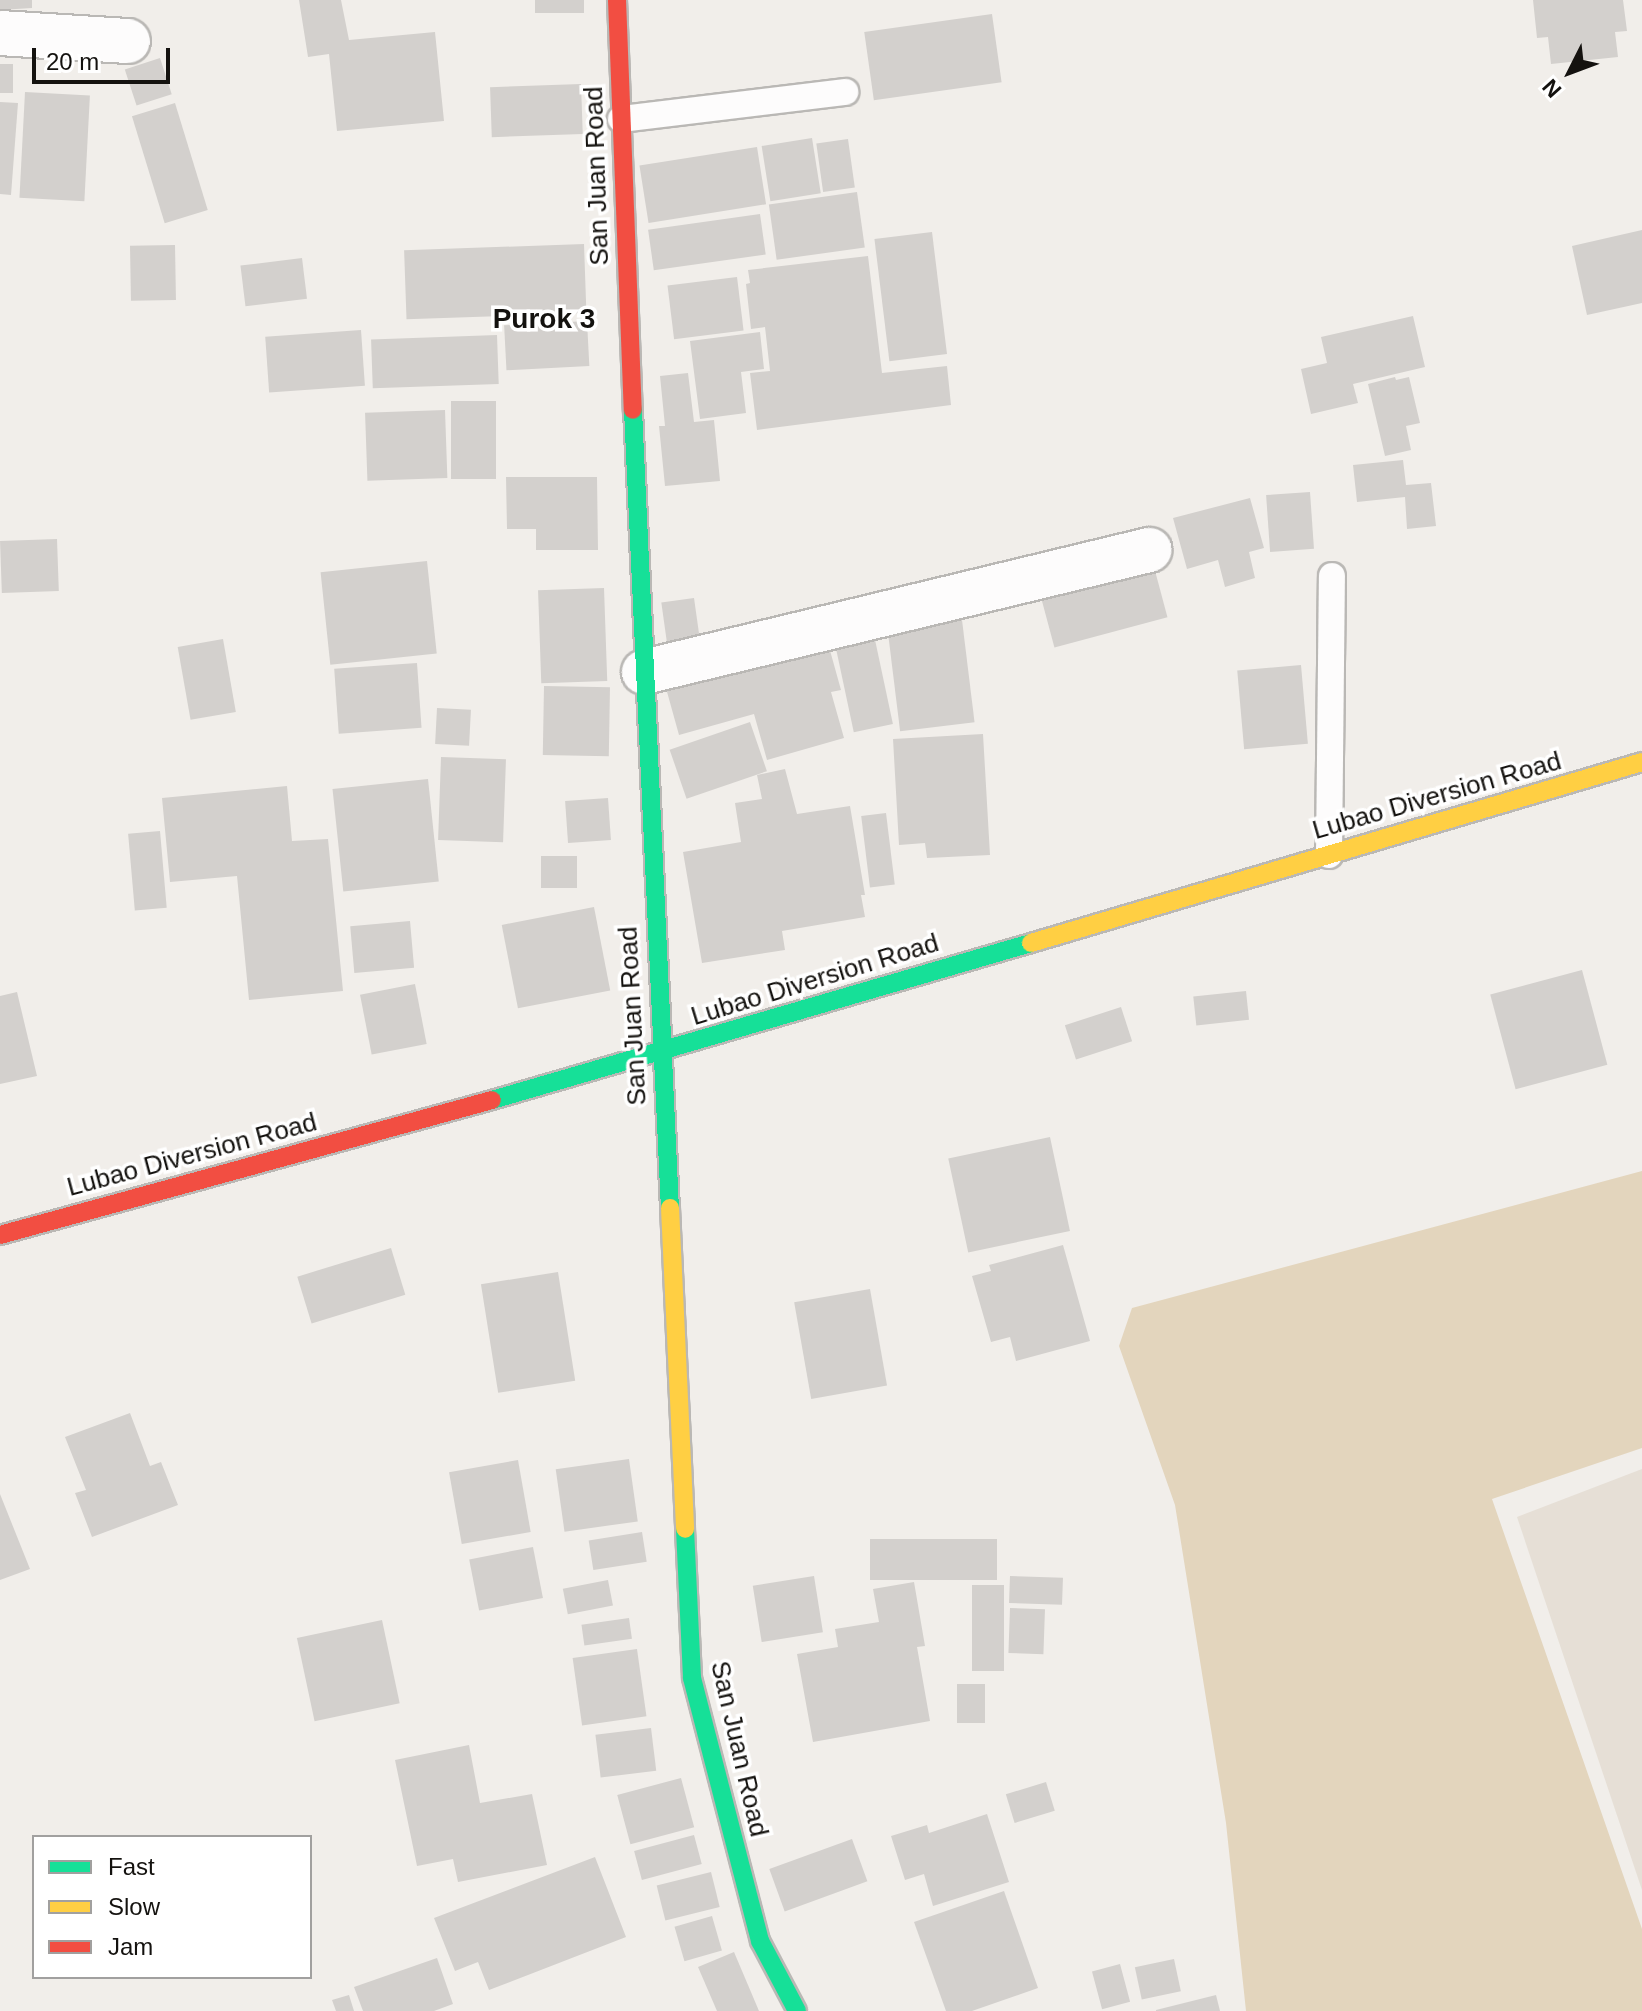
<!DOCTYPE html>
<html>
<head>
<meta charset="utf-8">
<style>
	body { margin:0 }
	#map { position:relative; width:1642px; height:2011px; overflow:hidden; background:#f1eeea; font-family:Helvetica,sans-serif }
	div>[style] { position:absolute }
	.built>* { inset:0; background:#e6dfd6 }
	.green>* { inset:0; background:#e3d5bd }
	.building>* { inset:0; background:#d3d0cd; transform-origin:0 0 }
	.roads { filter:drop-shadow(2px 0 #bab8b5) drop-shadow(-2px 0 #bab8b5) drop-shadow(0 2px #bab8b5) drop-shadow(0 -2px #bab8b5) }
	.lane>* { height:26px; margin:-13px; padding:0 13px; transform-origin:13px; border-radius:13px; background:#fdfcfc }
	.street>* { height:44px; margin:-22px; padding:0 22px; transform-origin:22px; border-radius:22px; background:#fdfcfc }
	.fast>* { height:18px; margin:-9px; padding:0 9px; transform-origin:9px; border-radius:9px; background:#16e098 }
	.slow>* { height:18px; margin:-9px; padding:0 9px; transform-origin:9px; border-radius:9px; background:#ffcf43 }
	.jam>* { height:18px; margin:-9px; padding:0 9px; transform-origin:9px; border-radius:9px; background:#f24e42 }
	span { translate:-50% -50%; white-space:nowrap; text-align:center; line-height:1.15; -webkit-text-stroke:7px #fff; paint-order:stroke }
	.street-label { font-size:26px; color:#14120f }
	.neighbourhood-label { font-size:28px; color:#14120f; font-weight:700 }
	.legend { position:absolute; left:32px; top:1835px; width:280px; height:144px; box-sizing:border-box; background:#fff; border:2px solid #a1a09f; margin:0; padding:10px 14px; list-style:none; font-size:24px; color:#14120f }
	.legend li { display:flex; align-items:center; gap:16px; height:40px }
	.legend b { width:40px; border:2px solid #a1a09f }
	.north { position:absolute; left:1530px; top:32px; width:80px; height:80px; -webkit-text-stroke:6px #fff; paint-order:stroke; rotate:228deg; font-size:22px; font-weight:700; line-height:32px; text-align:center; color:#14120f }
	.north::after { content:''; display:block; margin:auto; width:28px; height:36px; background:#14120f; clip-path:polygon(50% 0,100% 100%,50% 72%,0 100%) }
	.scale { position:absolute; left:32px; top:48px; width:138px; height:36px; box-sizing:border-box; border:4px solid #14120f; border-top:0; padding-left:10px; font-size:24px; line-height:28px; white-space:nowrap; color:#14120f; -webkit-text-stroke:6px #fff; paint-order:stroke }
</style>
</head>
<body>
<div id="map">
	<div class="built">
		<i style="clip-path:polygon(1642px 1469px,1642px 1890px,1517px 1517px)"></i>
	</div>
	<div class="green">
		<i style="clip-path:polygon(1642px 1171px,1642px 1448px,1492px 1499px,1642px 1929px,1642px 2011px,1246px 2011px,1226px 1823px,1175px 1505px,1119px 1346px,1132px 1308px)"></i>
	</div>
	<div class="building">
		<i style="clip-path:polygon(0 0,32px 0,32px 8px,0 10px)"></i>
		<i style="clip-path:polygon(299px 0,341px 0,349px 40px,435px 32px,444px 121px,337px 131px,329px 54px,308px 57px)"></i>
		<i style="left:535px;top:0;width:49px;height:13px"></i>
		<i style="clip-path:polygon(1533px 0,1623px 0,1627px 31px,1615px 32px,1618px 57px,1551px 64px,1548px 37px,1537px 38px)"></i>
		<i style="left:992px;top:14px;width:69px;height:129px;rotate:82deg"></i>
		<i style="left:160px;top:58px;width:38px;height:37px;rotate:72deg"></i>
		<i style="left:0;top:64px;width:13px;height:29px"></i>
		<i style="left:581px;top:84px;width:50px;height:91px;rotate:88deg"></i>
		<i style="left:25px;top:92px;width:65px;height:106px;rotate:3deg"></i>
		<i style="clip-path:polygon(0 102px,18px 103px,11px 195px,0 194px)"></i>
		<i style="left:175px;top:103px;width:112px;height:45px;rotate:73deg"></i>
		<i style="left:812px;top:138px;width:56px;height:51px;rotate:81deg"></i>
		<i style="left:848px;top:139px;width:49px;height:32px;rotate:82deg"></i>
		<i style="left:757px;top:147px;width:58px;height:119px;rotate:81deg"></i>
		<i style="left:857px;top:192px;width:56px;height:89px;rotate:82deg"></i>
		<i style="left:760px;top:214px;width:41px;height:113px;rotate:82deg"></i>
		<i style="clip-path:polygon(1642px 230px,1642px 303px,1587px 315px,1572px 246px)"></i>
		<i style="left:932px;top:232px;width:123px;height:58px;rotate:83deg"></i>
		<i style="left:584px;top:244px;width:69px;height:180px;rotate:88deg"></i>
		<i style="left:175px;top:245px;width:55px;height:45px;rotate:89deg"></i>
		<i style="clip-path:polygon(868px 256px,882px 373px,947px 366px,951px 405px,757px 430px,750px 373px,770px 371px,765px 327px,751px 329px,746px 284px,750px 283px,748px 270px)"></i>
		<i style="left:302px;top:258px;width:41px;height:62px;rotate:83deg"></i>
		<i style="left:737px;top:277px;width:54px;height:70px;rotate:83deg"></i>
		<i style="clip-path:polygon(1413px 316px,1425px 367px,1353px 384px,1358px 403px,1311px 414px,1301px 369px,1327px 363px,1321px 337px)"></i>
		<i style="left:587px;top:321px;width:45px;height:83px;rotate:87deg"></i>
		<i style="left:361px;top:330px;width:56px;height:96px;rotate:86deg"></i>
		<i style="clip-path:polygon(760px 332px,764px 369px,741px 372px,746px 413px,700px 419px,690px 341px)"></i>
		<i style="left:497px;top:335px;width:49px;height:126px;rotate:88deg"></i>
		<i style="clip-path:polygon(688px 373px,694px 422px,714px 420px,720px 481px,665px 486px,659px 426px,665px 426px,660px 376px)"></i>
		<i style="clip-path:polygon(1395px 377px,1396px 380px,1409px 377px,1420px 423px,1406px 426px,1411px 450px,1385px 456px,1368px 384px)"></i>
		<i style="left:451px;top:401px;width:45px;height:78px"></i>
		<i style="left:445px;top:410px;width:68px;height:80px;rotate:88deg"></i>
		<i style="clip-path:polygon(1403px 460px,1406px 485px,1431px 483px,1436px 526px,1407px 529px,1405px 497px,1357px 502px,1353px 465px)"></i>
		<i style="clip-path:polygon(506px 477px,597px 477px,598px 550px,536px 550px,536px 529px,507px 529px)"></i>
		<i style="left:1310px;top:492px;width:57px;height:44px;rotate:86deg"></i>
		<i style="clip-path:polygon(1250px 498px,1264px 548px,1249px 552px,1255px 578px,1225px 587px,1218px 560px,1187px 569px,1173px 518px)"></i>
		<i style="left:57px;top:539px;width:52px;height:57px;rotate:88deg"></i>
		<i style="left:427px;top:561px;width:93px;height:107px;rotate:84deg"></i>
		<i style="left:1154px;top:567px;width:52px;height:117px;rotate:75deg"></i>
		<i style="left:604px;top:588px;width:93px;height:66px;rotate:88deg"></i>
		<i style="left:694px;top:598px;width:41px;height:33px;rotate:82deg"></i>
		<i style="left:962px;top:620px;width:103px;height:75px;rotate:83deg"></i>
		<i style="left:874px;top:635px;width:91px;height:40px;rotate:78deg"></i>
		<i style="clip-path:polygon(826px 636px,841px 690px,831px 692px,844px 738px,767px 760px,754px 714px,679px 735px,664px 681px)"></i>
		<i style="left:223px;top:639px;width:74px;height:46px;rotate:80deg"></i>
		<i style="left:417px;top:663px;width:65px;height:83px;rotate:86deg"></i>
		<i style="left:1301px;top:665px;width:79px;height:64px;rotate:85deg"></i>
		<i style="left:544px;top:686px;width:66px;height:69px;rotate:1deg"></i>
		<i style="left:437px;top:708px;width:34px;height:36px;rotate:3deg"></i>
		<i style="left:750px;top:722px;width:52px;height:85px;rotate:71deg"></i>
		<i style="clip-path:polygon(983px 734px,990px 855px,927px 858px,925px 843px,899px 845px,893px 739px)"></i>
		<i style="left:441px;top:757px;width:65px;height:83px;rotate:2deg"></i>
		<i style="clip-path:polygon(785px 769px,797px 814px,850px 806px,865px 895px,861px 895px,865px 917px,782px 931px,785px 950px,702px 963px,683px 852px,741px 842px,735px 803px,762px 799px,757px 775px)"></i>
		<i style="left:428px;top:779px;width:103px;height:96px;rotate:84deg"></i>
		<i style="clip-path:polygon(287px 786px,292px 841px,328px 839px,343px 991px,249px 1000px,237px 876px,170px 882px,162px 798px)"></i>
		<i style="left:608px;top:798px;width:42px;height:43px;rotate:86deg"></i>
		<i style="left:886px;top:813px;width:72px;height:25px;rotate:83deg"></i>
		<i style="left:160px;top:831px;width:77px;height:32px;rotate:85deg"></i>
		<i style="left:541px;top:856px;width:36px;height:32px"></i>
		<i style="left:594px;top:907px;width:85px;height:94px;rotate:79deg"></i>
		<i style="left:410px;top:921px;width:47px;height:60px;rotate:85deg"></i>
		<i style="left:1582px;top:970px;width:98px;height:95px;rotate:75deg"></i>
		<i style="left:415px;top:984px;width:61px;height:56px;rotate:79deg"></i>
		<i style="left:1246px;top:991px;width:29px;height:53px;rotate:84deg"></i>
		<i style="clip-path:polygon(17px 992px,37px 1076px,0 1084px,0 996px)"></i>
		<i style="left:1121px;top:1007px;width:36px;height:59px;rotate:72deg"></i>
		<i style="left:1050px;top:1137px;width:96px;height:104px;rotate:78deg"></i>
		<i style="clip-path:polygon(1063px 1245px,1090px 1341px,1016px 1361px,1010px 1337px,991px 1342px,972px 1276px,991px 1271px,989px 1265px)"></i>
		<i style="left:391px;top:1248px;width:49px;height:98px;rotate:73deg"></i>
		<i style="left:558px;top:1272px;width:110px;height:78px;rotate:81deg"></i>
		<i style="left:870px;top:1289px;width:98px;height:77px;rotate:80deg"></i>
		<i style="clip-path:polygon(130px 1413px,150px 1466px,161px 1462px,178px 1505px,92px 1537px,75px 1493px,86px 1490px,65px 1437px)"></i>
		<i style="left:629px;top:1459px;width:63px;height:74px;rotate:82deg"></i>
		<i style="left:518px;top:1460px;width:73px;height:70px;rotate:80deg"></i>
		<i style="clip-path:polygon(0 1494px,30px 1569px,0 1580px)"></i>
		<i style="left:642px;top:1532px;width:30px;height:54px;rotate:81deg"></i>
		<i style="left:870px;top:1539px;width:127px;height:41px"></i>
		<i style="left:533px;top:1547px;width:52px;height:65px;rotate:79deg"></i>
		<i style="left:814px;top:1576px;width:57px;height:62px;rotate:81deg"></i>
		<i style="left:1010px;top:1576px;width:53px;height:27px;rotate:2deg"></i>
		<i style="left:608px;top:1580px;width:26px;height:46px;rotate:79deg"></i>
		<i style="clip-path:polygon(914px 1582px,925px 1646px,917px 1647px,930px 1721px,813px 1742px,797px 1654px,838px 1647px,835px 1629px,879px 1622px,873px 1589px)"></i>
		<i style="left:972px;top:1585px;width:32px;height:86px"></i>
		<i style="left:1010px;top:1608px;width:35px;height:45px;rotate:2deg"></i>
		<i style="left:629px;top:1618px;width:21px;height:48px;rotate:82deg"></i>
		<i style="left:382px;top:1620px;width:85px;height:87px;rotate:78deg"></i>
		<i style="left:637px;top:1649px;width:68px;height:65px;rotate:82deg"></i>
		<i style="left:957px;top:1684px;width:28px;height:39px"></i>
		<i style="left:651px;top:1728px;width:43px;height:56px;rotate:83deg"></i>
		<i style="clip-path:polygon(469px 1745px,480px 1803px,532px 1794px,547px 1865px,458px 1882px,453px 1859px,417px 1866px,395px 1760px)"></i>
		<i style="left:681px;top:1778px;width:51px;height:66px;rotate:75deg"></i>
		<i style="left:1046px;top:1782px;width:30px;height:42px;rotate:73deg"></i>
		<i style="clip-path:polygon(987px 1814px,1009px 1882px,933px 1906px,924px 1874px,905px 1880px,891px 1836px,927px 1825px,929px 1833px)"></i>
		<i style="left:694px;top:1835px;width:30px;height:62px;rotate:75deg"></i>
		<i style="left:852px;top:1839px;width:45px;height:88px;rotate:70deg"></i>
		<i style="clip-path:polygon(595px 1857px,626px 1937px,489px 1990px,478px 1962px,455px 1971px,434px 1918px)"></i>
		<i style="left:711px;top:1872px;width:36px;height:56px;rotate:76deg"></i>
		<i style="clip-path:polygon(1004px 1891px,1038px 1988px,972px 2011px,946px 2011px,914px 1922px)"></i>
		<i style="left:712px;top:1916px;width:36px;height:39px;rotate:74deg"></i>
		<i style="clip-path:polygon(734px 1952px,759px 2011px,717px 2011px,698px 1967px)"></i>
		<i style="clip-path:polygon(437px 1958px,453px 2004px,434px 2011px,363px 2011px,354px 1987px)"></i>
		<i style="left:1174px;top:1959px;width:33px;height:40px;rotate:78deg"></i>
		<i style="left:1120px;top:1964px;width:39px;height:29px;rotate:75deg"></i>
		<i style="clip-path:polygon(349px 1995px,354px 2011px,336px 2011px,332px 2000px)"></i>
		<i style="clip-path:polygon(1216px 1995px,1220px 2011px,1156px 2011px,1156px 2010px)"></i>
	</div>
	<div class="roads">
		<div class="lane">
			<i style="left:621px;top:119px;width:226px;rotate:-6.9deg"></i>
			<i style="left:1329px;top:855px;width:279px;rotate:-89.4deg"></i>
		</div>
		<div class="street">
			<i style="left:0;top:33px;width:128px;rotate:3.6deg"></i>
			<i style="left:644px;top:672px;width:520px;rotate:-13.58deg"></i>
		</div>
		<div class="fast">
			<i style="left:633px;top:410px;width:799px;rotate:87.35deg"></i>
			<i style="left:492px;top:1100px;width:561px;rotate:-16.24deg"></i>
			<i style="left:685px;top:1529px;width:149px;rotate:87.3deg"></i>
			<i style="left:692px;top:1678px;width:272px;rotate:75.5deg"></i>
			<i style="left:760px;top:1941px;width:79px;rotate:62.1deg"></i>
		</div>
		<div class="slow">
			<i style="left:1031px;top:943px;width:637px;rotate:-16.5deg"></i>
			<i style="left:670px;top:1208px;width:321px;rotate:87.3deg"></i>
		</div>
		<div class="jam">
			<i style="left:617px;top:0;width:410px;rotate:87.8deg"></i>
			<i style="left:0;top:1235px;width:510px;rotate:-15.34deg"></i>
		</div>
	</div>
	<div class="street-label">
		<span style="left:597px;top:176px;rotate:-92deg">San Juan Road</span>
		<span style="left:1437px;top:796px;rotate:-16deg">Lubao Diversion Road</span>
		<span style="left:815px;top:980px;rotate:-17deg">Lubao Diversion Road</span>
		<span style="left:633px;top:1016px;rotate:-93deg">San Juan Road</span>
		<span style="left:192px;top:1155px;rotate:-15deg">Lubao Diversion Road</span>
		<span style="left:739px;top:1749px;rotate:77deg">San Juan Road</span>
	</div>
	<div class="neighbourhood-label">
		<span style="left:544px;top:319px">Purok 3</span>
	</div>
	<ul class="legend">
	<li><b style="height:10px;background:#16e098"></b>Fast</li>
	<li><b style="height:10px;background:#ffcf43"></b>Slow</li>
	<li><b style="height:10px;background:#f24e42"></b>Jam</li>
	</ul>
	<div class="north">N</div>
	<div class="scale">20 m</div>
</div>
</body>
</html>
